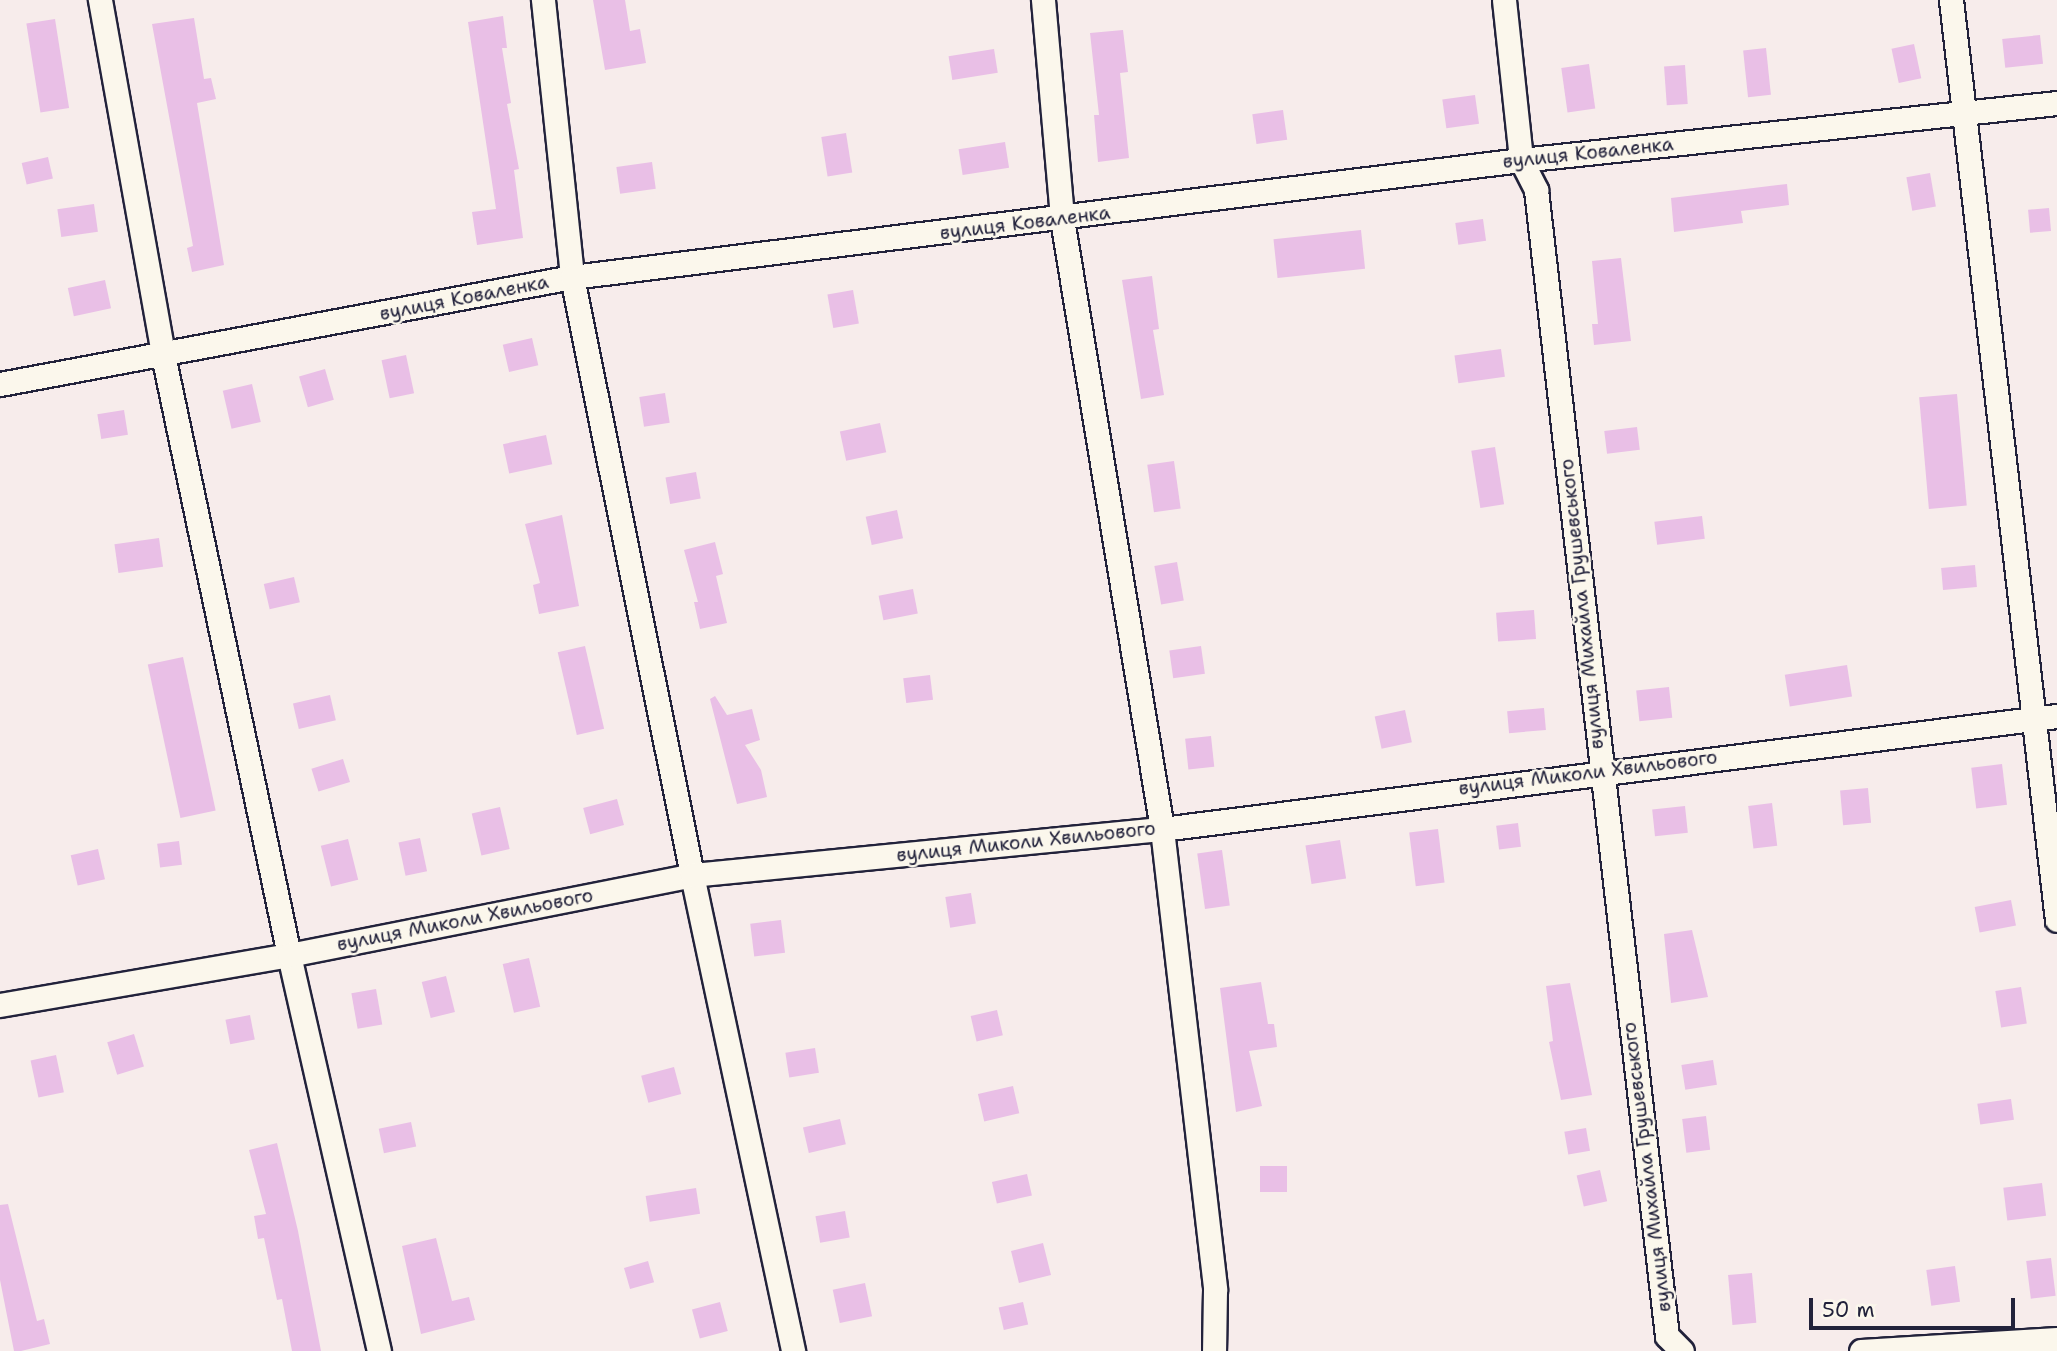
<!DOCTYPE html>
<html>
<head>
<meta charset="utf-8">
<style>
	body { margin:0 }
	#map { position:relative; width:2057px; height:1351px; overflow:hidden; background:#f7eceb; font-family:"Shantell Sans",sans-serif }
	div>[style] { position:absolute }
	.building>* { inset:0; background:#e9bfe6; transform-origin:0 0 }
	.roads { filter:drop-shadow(2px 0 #22223b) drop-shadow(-2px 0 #22223b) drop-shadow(0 2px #22223b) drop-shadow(0 -2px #22223b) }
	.minor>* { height:23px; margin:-11.5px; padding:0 11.5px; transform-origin:11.5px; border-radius:11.5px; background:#fbf7ec }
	span { translate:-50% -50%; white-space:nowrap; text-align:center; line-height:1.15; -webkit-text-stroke:5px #fbf7ec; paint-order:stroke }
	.street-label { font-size:19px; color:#22223b }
	.scale { position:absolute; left:1809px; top:1298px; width:206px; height:32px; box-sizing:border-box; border:4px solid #22223b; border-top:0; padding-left:9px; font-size:21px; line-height:24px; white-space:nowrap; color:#22223b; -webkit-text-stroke:5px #fbf7ec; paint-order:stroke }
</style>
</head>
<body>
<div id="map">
	<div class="building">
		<i style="clip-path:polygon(593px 0,625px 0,630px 31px,640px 29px,646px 63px,605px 70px)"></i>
		<i style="clip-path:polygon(503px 16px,507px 48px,502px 48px,511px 103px,507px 104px,519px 169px,514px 170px,523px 238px,477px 245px,472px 212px,496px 209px,468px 22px)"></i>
		<i style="clip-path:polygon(194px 18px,204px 79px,211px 78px,216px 99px,197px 103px,224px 265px,192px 272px,187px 248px,193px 246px,152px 24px)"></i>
		<i style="left:55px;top:19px;width:90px;height:29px;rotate:81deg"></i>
		<i style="clip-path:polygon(1123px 30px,1128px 72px,1120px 73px,1129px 158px,1098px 162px,1094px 115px,1099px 115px,1090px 33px)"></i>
		<i style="left:2040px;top:35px;width:29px;height:38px;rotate:84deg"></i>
		<i style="left:1914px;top:44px;width:35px;height:23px;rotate:78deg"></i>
		<i style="left:1766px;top:48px;width:47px;height:23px;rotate:84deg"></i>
		<i style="left:994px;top:49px;width:24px;height:46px;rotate:81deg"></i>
		<i style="left:1589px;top:64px;width:45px;height:28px;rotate:82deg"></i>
		<i style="left:1685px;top:65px;width:39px;height:21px;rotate:86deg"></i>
		<i style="left:1475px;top:95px;width:29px;height:33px;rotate:82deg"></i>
		<i style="left:1283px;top:110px;width:30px;height:31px;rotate:82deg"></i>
		<i style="left:846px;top:133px;width:40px;height:25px;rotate:81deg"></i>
		<i style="left:1005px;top:142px;width:26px;height:47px;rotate:81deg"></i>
		<i style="left:48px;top:157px;width:22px;height:27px;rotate:77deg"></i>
		<i style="left:652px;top:162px;width:27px;height:36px;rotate:82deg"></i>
		<i style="left:1930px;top:173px;width:34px;height:24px;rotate:80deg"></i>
		<i style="clip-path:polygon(1787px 184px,1789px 205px,1741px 211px,1743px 223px,1674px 232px,1671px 198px)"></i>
		<i style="left:94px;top:204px;width:28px;height:37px;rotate:82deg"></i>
		<i style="left:2049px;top:208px;width:23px;height:21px;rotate:85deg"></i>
		<i style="left:1483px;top:219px;width:22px;height:28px;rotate:82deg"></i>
		<i style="left:1361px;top:230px;width:39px;height:88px;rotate:84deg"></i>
		<i style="clip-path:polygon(1621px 258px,1631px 341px,1594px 345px,1592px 324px,1598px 324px,1592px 261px)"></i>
		<i style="clip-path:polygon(1152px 276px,1159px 329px,1153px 330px,1164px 395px,1141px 399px,1122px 280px)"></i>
		<i style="left:105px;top:280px;width:29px;height:38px;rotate:78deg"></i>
		<i style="left:853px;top:290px;width:34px;height:26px;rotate:80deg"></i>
		<i style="left:532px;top:338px;width:28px;height:30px;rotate:77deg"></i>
		<i style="left:1501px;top:349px;width:28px;height:47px;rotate:82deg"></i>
		<i style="left:406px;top:355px;width:39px;height:25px;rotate:78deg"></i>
		<i style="left:325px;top:369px;width:32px;height:27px;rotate:74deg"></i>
		<i style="left:252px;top:384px;width:39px;height:30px;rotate:77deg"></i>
		<i style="left:665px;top:393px;width:30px;height:26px;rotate:81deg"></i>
		<i style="left:1957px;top:394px;width:112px;height:38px;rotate:85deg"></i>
		<i style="left:124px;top:410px;width:25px;height:27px;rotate:81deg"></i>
		<i style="left:880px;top:423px;width:30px;height:41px;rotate:78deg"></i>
		<i style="left:1637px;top:427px;width:23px;height:33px;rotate:83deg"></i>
		<i style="left:546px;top:435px;width:30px;height:44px;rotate:78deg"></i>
		<i style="left:1495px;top:447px;width:58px;height:24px;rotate:81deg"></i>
		<i style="left:1174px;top:461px;width:48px;height:27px;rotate:82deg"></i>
		<i style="left:696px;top:472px;width:27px;height:31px;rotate:80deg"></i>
		<i style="left:897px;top:510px;width:29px;height:32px;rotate:78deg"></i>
		<i style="clip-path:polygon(562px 515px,579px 606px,539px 614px,533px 585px,540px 583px,525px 524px)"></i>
		<i style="left:1702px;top:516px;width:23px;height:48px;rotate:83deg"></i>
		<i style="left:159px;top:538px;width:29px;height:45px;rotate:82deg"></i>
		<i style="clip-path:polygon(715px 542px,723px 574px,716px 576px,727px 623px,700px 629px,694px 602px,698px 602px,684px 550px)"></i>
		<i style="left:1177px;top:562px;width:39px;height:23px;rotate:80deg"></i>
		<i style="left:1975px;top:565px;width:22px;height:34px;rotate:85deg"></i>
		<i style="left:294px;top:577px;width:26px;height:31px;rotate:77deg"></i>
		<i style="left:913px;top:589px;width:25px;height:35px;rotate:79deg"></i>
		<i style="left:1534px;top:610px;width:29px;height:38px;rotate:86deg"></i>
		<i style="left:585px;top:646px;width:85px;height:28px;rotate:77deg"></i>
		<i style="left:1201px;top:646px;width:28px;height:32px;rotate:82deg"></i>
		<i style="left:183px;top:657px;width:157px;height:36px;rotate:78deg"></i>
		<i style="left:1847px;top:665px;width:32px;height:63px;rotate:81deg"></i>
		<i style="left:930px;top:675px;width:25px;height:27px;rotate:83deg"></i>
		<i style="left:1669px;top:687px;width:31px;height:33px;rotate:84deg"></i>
		<i style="left:330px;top:695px;width:26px;height:38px;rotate:77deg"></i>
		<i style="clip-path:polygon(715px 696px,727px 715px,752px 709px,760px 740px,745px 745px,761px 770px,767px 797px,737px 804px,710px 699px)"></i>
		<i style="left:1544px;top:708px;width:22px;height:37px;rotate:85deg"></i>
		<i style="left:1405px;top:710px;width:33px;height:31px;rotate:78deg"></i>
		<i style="left:1211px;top:736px;width:31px;height:26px;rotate:84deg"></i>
		<i style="left:343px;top:759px;width:24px;height:33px;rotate:73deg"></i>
		<i style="left:2002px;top:764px;width:41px;height:31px;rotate:83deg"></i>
		<i style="left:1868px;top:788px;width:35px;height:28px;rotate:85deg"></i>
		<i style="left:617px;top:799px;width:27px;height:35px;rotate:75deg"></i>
		<i style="left:1772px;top:803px;width:43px;height:24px;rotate:83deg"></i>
		<i style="left:1685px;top:806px;width:27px;height:33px;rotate:84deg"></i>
		<i style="left:500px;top:807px;width:43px;height:29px;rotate:77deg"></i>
		<i style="left:1518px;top:823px;width:24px;height:22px;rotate:83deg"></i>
		<i style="left:1438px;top:829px;width:54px;height:29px;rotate:83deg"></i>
		<i style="left:420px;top:838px;width:34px;height:22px;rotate:78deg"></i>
		<i style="left:348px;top:839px;width:42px;height:28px;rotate:76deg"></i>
		<i style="left:1340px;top:840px;width:39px;height:35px;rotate:81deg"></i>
		<i style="left:179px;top:841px;width:24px;height:22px;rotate:83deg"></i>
		<i style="left:98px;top:849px;width:31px;height:28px;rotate:77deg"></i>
		<i style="left:1222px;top:850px;width:56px;height:25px;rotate:82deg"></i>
		<i style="left:971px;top:893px;width:31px;height:26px;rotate:81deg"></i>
		<i style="left:2011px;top:900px;width:26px;height:37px;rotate:79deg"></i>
		<i style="left:781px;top:920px;width:33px;height:31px;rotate:83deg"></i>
		<i style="clip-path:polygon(1692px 930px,1708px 997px,1671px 1003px,1664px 934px)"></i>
		<i style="left:529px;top:958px;width:50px;height:27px;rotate:77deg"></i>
		<i style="left:446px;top:976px;width:37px;height:25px;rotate:76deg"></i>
		<i style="clip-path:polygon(1261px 982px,1268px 1024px,1274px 1024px,1277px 1047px,1249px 1051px,1262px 1106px,1236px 1112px,1220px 988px)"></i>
		<i style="clip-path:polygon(1570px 983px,1592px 1095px,1561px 1100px,1549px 1042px,1553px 1041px,1546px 986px)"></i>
		<i style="left:2021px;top:987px;width:37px;height:26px;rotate:81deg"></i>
		<i style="left:376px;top:989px;width:36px;height:25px;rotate:80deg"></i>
		<i style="left:997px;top:1010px;width:26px;height:27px;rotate:77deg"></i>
		<i style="left:250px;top:1015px;width:25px;height:25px;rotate:79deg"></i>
		<i style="left:134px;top:1034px;width:34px;height:28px;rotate:73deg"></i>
		<i style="left:815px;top:1048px;width:25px;height:30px;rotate:81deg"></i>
		<i style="left:56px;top:1055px;width:38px;height:26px;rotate:78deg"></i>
		<i style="left:1713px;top:1060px;width:25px;height:32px;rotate:81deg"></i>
		<i style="left:674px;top:1067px;width:28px;height:34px;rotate:75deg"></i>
		<i style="left:1013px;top:1086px;width:28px;height:36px;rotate:77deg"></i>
		<i style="left:2011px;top:1099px;width:21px;height:34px;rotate:82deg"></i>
		<i style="left:1706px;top:1116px;width:34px;height:24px;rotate:83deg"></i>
		<i style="left:840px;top:1119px;width:26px;height:38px;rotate:77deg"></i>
		<i style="left:411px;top:1122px;width:25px;height:33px;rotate:78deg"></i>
		<i style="left:1586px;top:1128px;width:23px;height:22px;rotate:80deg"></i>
		<i style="clip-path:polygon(277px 1143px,298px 1231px,321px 1351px,292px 1351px,282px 1299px,277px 1300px,264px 1238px,258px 1239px,254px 1216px,266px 1214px,249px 1150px)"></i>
		<i style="left:1260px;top:1166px;width:27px;height:26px"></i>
		<i style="left:1600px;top:1170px;width:32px;height:24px;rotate:77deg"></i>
		<i style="left:1027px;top:1174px;width:22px;height:36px;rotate:77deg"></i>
		<i style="left:2042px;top:1183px;width:33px;height:39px;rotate:83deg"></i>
		<i style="left:696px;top:1188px;width:26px;height:51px;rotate:81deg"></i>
		<i style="clip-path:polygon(8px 1204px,37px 1321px,44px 1319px,50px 1344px,21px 1351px,14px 1351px,0 1280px,0 1205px)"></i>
		<i style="left:845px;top:1211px;width:27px;height:30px;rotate:80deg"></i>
		<i style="clip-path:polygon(436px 1238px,452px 1301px,469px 1297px,475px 1320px,421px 1334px,402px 1246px)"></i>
		<i style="left:1043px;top:1243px;width:33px;height:33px;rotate:76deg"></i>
		<i style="left:2051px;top:1258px;width:38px;height:25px;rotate:83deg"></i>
		<i style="left:648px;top:1261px;width:22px;height:25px;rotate:74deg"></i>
		<i style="left:1955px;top:1266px;width:36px;height:29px;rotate:82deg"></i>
		<i style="left:1752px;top:1273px;width:50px;height:24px;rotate:85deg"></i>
		<i style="left:865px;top:1283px;width:34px;height:33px;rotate:78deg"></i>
		<i style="left:720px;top:1302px;width:30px;height:29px;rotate:75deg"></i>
		<i style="left:1023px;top:1302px;width:23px;height:25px;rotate:77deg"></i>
	</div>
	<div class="roads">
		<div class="minor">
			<i style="left:100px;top:0;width:361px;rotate:79.9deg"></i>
			<i style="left:163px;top:355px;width:613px;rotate:78.14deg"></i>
			<i style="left:289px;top:955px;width:406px;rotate:77.2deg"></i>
			<i style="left:543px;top:0;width:279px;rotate:84deg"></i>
			<i style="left:572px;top:277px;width:610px;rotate:78.65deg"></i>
			<i style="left:692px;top:875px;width:487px;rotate:78deg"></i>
			<i style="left:1043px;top:0;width:220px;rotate:85deg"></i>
			<i style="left:1062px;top:219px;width:618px;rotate:80.69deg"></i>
			<i style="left:1162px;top:829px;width:464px;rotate:83.4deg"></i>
			<i style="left:1215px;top:1290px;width:61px;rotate:90.9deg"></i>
			<i style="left:1504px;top:0;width:161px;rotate:83.9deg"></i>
			<i style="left:1521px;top:160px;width:34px;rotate:63deg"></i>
			<i style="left:1536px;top:190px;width:1153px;rotate:83.48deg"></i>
			<i style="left:1667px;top:1336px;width:21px;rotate:45deg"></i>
			<i style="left:1951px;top:0;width:926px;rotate:83.43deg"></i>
			<i style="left:0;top:384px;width:582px;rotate:-10.6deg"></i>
			<i style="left:572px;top:277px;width:956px;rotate:-7.03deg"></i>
			<i style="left:1521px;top:160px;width:539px;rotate:-6.07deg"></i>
			<i style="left:0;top:1005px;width:293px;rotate:-9.8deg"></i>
			<i style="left:289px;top:955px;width:411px;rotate:-11.2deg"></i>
			<i style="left:692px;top:875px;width:472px;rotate:-5.6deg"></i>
			<i style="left:1162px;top:829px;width:902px;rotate:-7.2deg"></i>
			<i style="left:1861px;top:1351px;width:196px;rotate:-3.5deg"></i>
		</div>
	</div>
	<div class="street-label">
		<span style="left:1588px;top:153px;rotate:-6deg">вулиця Коваленка</span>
		<span style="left:1025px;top:223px;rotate:-7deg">вулиця Коваленка</span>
		<span style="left:464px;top:298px;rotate:-11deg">вулиця Коваленка</span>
		<span style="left:1582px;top:604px;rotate:-96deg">вулиця Михайла Грушевського</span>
		<span style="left:1588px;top:773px;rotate:-7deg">вулиця Миколи Хвильового</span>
		<span style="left:1026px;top:842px;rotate:-6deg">вулиця Миколи Хвильового</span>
		<span style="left:465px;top:920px;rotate:-11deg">вулиця Миколи Хвильового</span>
		<span style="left:1647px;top:1167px;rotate:-97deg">вулиця Михайла Грушевського</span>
	</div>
	<div class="scale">50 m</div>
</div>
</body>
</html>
